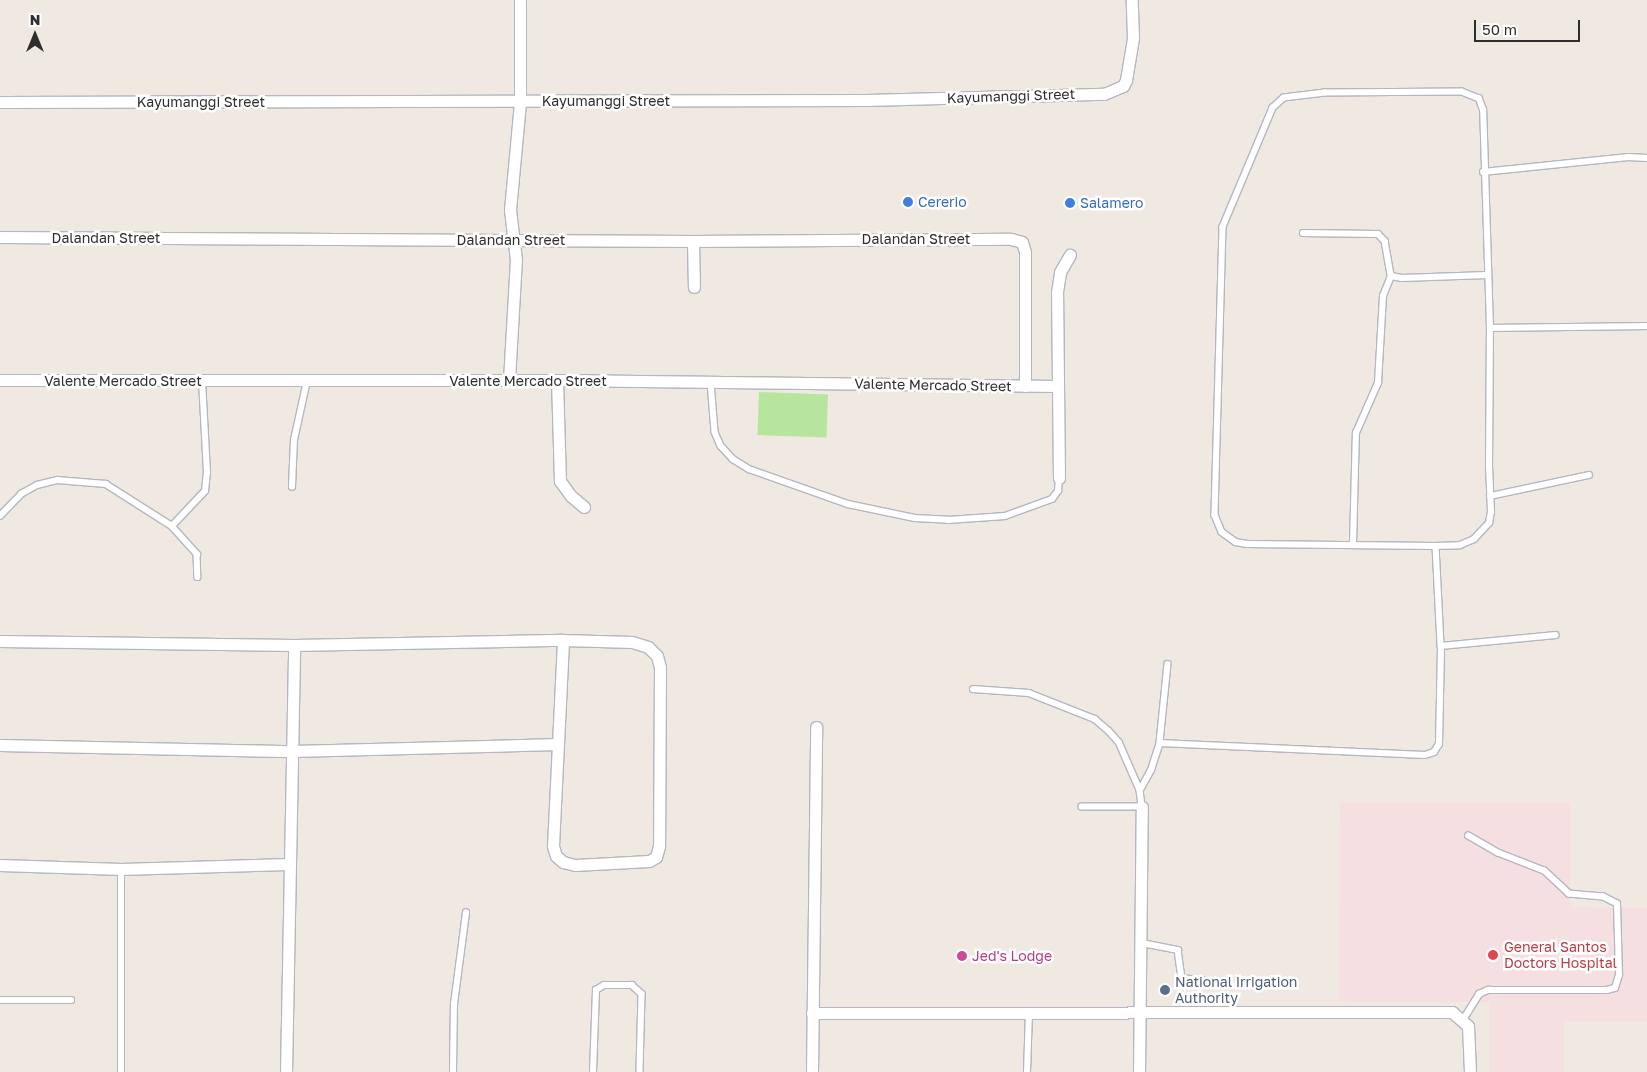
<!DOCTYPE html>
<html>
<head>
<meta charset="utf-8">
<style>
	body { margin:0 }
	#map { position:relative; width:1647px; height:1072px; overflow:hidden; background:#efe9e1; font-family:"Golos Text",sans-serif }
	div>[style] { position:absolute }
	.medical>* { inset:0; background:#f5dfe0 }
	.green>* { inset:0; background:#b6e59e; transform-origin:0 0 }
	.roads { filter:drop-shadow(1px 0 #b4b7c1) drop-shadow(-1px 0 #b4b7c1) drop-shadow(0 1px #b4b7c1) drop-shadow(0 -1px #b4b7c1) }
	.service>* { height:5.5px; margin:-2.75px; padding:0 2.75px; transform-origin:2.75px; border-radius:2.75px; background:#fff }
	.minor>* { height:11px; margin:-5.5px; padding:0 5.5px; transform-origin:5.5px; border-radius:5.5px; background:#fff }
	.dots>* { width:14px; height:14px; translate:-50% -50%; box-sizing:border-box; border:2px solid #fff; border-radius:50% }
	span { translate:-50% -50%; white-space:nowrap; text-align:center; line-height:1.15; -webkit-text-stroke:5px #fff; paint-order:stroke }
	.street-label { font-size:14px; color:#2e2e2e }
	.shop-label { font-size:14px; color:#366cbe }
	.left { translate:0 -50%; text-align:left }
	.health-label { font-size:14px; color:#be3a42 }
	.hotel-label { font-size:14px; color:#b23c85 }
	.service-label { font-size:14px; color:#4e5e75 }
	.north { position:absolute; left:10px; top:10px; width:50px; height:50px; -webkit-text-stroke:4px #fff; paint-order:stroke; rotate:0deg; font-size:14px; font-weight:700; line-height:20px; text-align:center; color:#2e2e2e }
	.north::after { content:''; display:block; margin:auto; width:18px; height:22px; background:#2e2e2e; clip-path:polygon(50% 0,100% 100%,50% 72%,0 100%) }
	.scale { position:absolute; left:1474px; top:20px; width:106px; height:22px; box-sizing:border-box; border:2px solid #2e2e2e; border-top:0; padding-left:6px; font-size:15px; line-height:18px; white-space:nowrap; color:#2e2e2e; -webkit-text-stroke:4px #fff; paint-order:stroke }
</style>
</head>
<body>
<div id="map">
	<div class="medical">
		<i style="clip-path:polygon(1340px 803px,1570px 803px,1570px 907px,1647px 908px,1647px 1022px,1564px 1022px,1564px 1072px,1489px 1072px,1489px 1002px,1339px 1001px)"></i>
	</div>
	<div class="green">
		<i style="left:759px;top:392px;width:69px;height:43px;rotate:2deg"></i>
	</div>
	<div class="roads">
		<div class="service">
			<i style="left:1483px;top:172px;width:146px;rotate:-5.9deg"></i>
			<i style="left:1628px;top:157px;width:19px;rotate:3deg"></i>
			<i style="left:1303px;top:233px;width:75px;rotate:0.8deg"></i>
			<i style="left:1378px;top:234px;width:10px;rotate:45deg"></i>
			<i style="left:1385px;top:241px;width:36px;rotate:80deg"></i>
			<i style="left:1391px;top:276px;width:11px;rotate:10deg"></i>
			<i style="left:1402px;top:278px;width:85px;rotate:-2deg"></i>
			<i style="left:1490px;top:328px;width:218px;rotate:-91.8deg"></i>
			<i style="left:1483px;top:110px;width:12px;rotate:-110deg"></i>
			<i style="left:1479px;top:99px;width:18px;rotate:-158deg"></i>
			<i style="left:1462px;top:92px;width:137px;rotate:179.6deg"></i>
			<i style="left:1325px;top:93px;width:41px;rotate:173deg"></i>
			<i style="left:1284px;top:98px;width:15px;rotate:138deg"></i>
			<i style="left:1273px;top:108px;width:129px;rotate:112.8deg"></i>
			<i style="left:1223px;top:227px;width:288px;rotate:91.6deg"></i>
			<i style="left:1215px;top:515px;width:18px;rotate:68deg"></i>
			<i style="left:1222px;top:532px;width:17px;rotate:36deg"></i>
			<i style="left:1236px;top:542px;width:11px;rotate:10deg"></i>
			<i style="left:1247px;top:544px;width:189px;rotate:0.6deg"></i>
			<i style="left:1436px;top:546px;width:24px;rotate:-2deg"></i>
			<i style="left:1460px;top:545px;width:15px;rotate:-23deg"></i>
			<i style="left:1474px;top:539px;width:22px;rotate:-47deg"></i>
			<i style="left:1489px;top:523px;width:11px;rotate:-80deg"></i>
			<i style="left:1491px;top:512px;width:45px;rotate:-92.5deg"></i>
			<i style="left:1489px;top:467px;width:139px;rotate:-89.6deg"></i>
			<i style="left:1490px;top:328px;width:157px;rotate:-0.7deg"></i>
			<i style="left:711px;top:383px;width:49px;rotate:85.3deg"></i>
			<i style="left:715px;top:432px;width:15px;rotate:67deg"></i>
			<i style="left:721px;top:446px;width:18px;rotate:47deg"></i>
			<i style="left:733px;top:459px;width:19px;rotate:32deg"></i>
			<i style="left:749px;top:469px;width:105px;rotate:19.5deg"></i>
			<i style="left:848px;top:504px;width:68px;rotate:11.8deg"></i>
			<i style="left:915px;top:518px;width:33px;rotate:3deg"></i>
			<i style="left:948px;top:520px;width:57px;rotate:-4deg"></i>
			<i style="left:1005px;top:516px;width:50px;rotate:-19.9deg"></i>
			<i style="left:1052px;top:499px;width:10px;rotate:-53deg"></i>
			<i style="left:1058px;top:491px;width:13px;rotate:-86deg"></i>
			<i style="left:292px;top:487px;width:47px;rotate:-87.6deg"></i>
			<i style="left:294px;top:440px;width:60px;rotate:-77.6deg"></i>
			<i style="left:1490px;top:496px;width:101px;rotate:-12deg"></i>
			<i style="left:0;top:516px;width:30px;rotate:-46deg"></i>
			<i style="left:21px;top:494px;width:18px;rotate:-29deg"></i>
			<i style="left:37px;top:485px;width:21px;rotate:-14deg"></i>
			<i style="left:57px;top:480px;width:49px;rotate:4.7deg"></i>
			<i style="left:106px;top:484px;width:78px;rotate:32.5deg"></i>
			<i style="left:172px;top:526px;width:38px;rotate:48deg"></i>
			<i style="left:197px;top:554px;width:23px;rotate:88deg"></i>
			<i style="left:172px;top:526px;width:48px;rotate:-46.7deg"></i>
			<i style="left:205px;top:491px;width:18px;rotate:-84deg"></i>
			<i style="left:207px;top:473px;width:92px;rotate:-93.1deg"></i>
			<i style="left:1353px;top:544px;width:111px;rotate:-88.5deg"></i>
			<i style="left:1356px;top:433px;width:55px;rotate:-66.3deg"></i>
			<i style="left:1378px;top:383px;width:87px;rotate:-86.7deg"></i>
			<i style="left:1383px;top:296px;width:22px;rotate:-68deg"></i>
			<i style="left:1436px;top:546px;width:100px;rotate:87.1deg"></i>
			<i style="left:1168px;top:664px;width:79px;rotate:95.8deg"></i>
			<i style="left:1160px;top:743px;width:265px;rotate:2.6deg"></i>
			<i style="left:1425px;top:755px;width:9px;rotate:-18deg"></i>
			<i style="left:1434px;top:752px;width:9px;rotate:-58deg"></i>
			<i style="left:1439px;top:744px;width:98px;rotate:-88.8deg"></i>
			<i style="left:1441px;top:646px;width:115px;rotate:-5.5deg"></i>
			<i style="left:973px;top:689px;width:56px;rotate:4.1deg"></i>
			<i style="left:1029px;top:693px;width:71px;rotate:21.5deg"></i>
			<i style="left:1095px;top:719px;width:18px;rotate:41deg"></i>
			<i style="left:1109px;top:731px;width:15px;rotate:48deg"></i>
			<i style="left:1119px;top:742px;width:52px;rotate:66.4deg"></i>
			<i style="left:1140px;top:790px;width:17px;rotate:83deg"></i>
			<i style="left:1142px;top:807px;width:60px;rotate:180deg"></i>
			<i style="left:1140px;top:790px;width:23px;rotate:-61deg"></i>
			<i style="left:1151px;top:770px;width:28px;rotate:-72deg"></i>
			<i style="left:1142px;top:943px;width:37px;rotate:11deg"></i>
			<i style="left:1178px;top:950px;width:28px;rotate:82deg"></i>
			<i style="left:1182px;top:978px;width:26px;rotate:7deg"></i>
			<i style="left:0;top:1000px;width:71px"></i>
			<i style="left:1463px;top:1020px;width:31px;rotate:-58deg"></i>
			<i style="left:1479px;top:994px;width:10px;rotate:-24deg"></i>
			<i style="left:1488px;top:990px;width:119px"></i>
			<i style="left:1607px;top:990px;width:8px;rotate:-14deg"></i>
			<i style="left:1615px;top:988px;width:14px;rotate:-73deg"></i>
			<i style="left:1619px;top:975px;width:71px;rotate:-91.6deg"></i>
			<i style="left:1617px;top:904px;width:16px;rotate:-153deg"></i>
			<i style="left:1603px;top:897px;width:34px;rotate:-175deg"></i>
			<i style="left:1569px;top:894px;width:34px;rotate:-137deg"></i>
			<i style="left:1544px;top:871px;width:49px;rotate:-158.6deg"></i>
			<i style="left:1498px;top:853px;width:34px;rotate:-150deg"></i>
			<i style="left:121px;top:1072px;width:203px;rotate:-90deg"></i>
			<i style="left:453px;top:1072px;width:68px;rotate:-89.2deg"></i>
			<i style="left:454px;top:1004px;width:92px;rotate:-82.5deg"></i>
			<i style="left:593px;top:1072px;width:82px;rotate:-87.9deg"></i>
			<i style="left:596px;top:990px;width:9px;rotate:-32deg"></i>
			<i style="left:604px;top:985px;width:28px"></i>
			<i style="left:632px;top:985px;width:13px;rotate:42deg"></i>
			<i style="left:642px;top:994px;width:78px;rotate:91.5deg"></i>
			<i style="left:1027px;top:1072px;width:60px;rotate:-88.1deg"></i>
		</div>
		<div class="minor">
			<i style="left:0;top:102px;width:867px;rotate:-0.13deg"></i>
			<i style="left:867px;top:100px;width:237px;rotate:-1.5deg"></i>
			<i style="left:1104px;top:94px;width:21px;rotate:-23deg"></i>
			<i style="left:1123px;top:86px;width:7px;rotate:-63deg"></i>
			<i style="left:1126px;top:80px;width:43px;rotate:-80.5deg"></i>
			<i style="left:1133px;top:38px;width:38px;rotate:-92deg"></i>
			<i style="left:0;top:237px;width:693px;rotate:0.33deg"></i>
			<i style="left:693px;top:241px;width:318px;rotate:-0.4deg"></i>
			<i style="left:1011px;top:239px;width:11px;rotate:15deg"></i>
			<i style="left:1022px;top:242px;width:10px;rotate:73deg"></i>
			<i style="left:1025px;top:252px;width:134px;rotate:90deg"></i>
			<i style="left:693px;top:241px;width:46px;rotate:88.8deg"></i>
			<i style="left:0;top:380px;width:557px"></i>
			<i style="left:557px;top:380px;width:500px;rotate:0.69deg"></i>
			<i style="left:509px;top:380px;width:120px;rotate:-86.7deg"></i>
			<i style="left:516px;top:260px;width:50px;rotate:-96.8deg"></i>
			<i style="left:510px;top:210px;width:108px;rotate:-84.7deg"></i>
			<i style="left:520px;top:102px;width:102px;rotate:-90deg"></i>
			<i style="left:557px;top:380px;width:101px;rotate:88.3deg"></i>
			<i style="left:560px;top:481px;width:19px;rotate:54deg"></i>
			<i style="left:571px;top:496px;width:17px;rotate:40deg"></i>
			<i style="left:1059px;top:478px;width:186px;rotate:-90.6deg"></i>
			<i style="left:1057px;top:292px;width:20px;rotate:-81deg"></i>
			<i style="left:1060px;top:272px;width:20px;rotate:-60deg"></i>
			<i style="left:0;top:641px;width:294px;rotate:0.8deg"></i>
			<i style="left:294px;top:645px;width:269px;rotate:-1.1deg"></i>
			<i style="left:563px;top:640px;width:69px;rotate:1.7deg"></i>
			<i style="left:632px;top:642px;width:17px;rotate:17deg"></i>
			<i style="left:648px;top:647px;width:13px;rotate:45deg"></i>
			<i style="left:657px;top:656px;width:11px;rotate:75deg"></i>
			<i style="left:660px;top:667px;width:179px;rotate:90.3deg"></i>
			<i style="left:659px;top:846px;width:11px;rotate:105deg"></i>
			<i style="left:656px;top:857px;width:8px;rotate:150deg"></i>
			<i style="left:649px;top:861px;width:74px;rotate:176.9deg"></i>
			<i style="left:575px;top:865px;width:12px;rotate:-166deg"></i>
			<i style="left:563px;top:862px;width:9px;rotate:-139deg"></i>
			<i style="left:556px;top:856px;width:10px;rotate:-107deg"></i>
			<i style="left:553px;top:846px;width:206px;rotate:-87.2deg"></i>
			<i style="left:0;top:745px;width:293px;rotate:1.2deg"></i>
			<i style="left:293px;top:751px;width:265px;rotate:-1.5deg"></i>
			<i style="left:0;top:865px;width:121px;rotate:1.9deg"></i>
			<i style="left:121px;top:869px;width:167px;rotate:-1.7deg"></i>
			<i style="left:812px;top:1013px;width:640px;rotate:-0.09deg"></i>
			<i style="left:1452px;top:1012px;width:21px;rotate:41deg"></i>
			<i style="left:1468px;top:1026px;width:46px;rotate:87.5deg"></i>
			<i style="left:286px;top:1072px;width:427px;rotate:-88.9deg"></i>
			<i style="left:812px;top:1072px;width:345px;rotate:-89.3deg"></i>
			<i style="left:1139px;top:1072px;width:265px;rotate:-89.4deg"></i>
		</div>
	</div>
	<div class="dots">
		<i style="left:908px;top:202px;background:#3f7fe0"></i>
		<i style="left:1070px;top:203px;background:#3f7fe0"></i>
		<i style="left:1493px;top:955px;background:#e0444e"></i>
		<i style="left:962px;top:956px;background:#d1479c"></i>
		<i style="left:1165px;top:990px;background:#5c6f8a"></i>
	</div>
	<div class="street-label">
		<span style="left:1011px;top:96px;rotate:-2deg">Kayumanggi Street</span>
		<span style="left:606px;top:101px">Kayumanggi Street</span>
		<span style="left:201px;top:102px">Kayumanggi Street</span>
		<span style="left:106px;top:238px">Dalandan Street</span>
		<span style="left:916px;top:239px">Dalandan Street</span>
		<span style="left:511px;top:240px">Dalandan Street</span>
		<span style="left:123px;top:381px">Valente Mercado Street</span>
		<span style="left:528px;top:381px">Valente Mercado Street</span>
		<span style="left:933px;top:385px;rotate:1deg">Valente Mercado Street</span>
	</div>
	<div class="shop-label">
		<span class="left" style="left:918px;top:202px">Cererio</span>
		<span class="left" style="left:1080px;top:203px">Salamero</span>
	</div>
	<div class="health-label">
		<span class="left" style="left:1504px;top:955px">General Santos<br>Doctors Hospital</span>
	</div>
	<div class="hotel-label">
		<span class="left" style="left:972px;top:956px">Jed's Lodge</span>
	</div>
	<div class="service-label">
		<span class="left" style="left:1175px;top:990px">National Irrigation<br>Authority</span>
	</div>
	<div class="north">N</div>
	<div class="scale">50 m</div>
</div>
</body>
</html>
